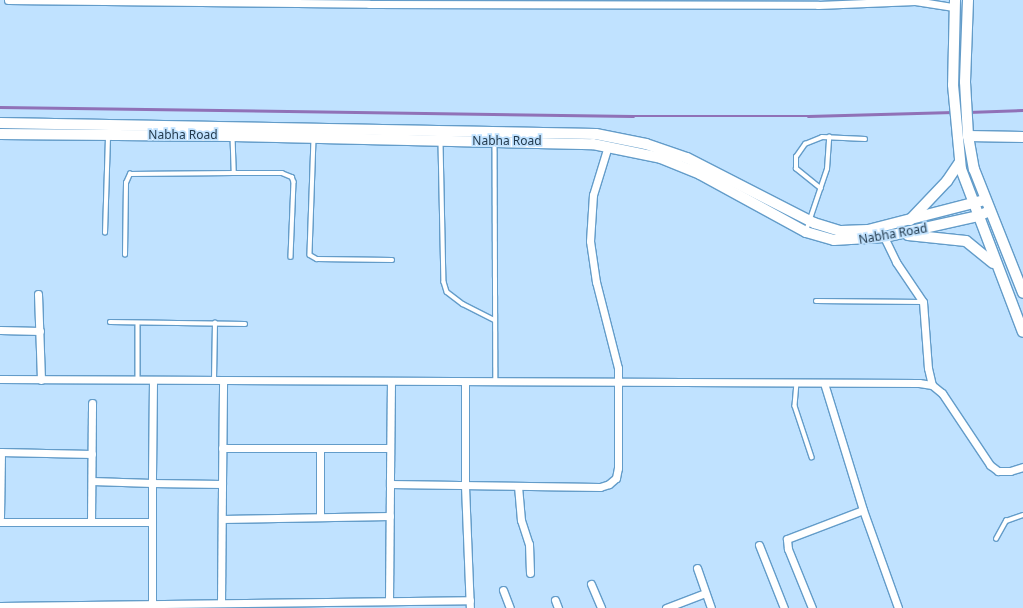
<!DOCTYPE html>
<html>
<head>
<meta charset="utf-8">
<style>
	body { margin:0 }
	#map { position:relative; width:1023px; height:608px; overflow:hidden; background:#c0e2ff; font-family:"Noto Sans",sans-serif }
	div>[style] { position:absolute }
	.stream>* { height:2.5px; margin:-1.25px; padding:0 1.25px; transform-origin:1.25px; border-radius:1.25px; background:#9071b7 }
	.roads { filter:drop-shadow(1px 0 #639cc9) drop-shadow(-1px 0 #639cc9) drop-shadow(0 1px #639cc9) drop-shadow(0 -1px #639cc9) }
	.service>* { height:3.5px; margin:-1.75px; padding:0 1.75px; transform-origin:1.75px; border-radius:1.75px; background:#fff }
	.minor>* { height:7px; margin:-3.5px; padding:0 3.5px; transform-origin:3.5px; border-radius:3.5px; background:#fff }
	.secondary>* { height:10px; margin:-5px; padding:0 5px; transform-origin:5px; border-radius:5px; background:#fff }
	span { translate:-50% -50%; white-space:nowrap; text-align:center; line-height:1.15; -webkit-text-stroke:3.5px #c0e2ff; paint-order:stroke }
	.street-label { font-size:12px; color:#243b4e }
</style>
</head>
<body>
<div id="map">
	<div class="stream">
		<i style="left:0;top:107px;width:633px;rotate:0.81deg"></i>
		<i style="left:633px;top:116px;width:175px"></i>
		<i style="left:808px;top:116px;width:145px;rotate:-1.6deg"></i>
		<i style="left:968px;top:112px;width:55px;rotate:-2.1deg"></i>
	</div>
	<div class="roads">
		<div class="service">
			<i style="left:233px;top:137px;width:36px;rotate:88deg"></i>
			<i style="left:314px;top:139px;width:116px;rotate:92deg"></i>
			<i style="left:310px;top:255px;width:8px;rotate:30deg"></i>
			<i style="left:317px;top:259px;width:75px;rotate:0.8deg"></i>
			<i style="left:495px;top:142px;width:239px;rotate:89.8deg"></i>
			<i style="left:441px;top:143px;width:139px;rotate:88.8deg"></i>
			<i style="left:444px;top:282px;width:10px;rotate:73deg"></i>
			<i style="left:447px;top:292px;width:20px;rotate:37deg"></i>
			<i style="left:463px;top:304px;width:36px;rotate:27deg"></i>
			<i style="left:821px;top:189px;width:32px;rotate:-141deg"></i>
			<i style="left:796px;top:169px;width:12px;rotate:-90deg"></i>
			<i style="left:796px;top:157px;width:16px;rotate:-55deg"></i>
			<i style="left:805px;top:144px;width:18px;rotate:-22deg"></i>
			<i style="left:822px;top:137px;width:43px;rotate:2.7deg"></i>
			<i style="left:806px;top:231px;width:65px;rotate:-71.3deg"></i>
			<i style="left:827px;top:169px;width:32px;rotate:-86deg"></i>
			<i style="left:105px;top:233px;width:97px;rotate:-88.2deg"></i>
			<i style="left:125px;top:255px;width:72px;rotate:-89.2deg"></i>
			<i style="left:126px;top:183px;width:10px;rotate:-66deg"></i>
			<i style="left:130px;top:174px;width:104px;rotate:-0.6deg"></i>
			<i style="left:234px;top:173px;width:48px"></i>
			<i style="left:282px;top:173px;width:11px;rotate:22deg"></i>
			<i style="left:292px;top:177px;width:5px;rotate:68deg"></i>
			<i style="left:294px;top:182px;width:75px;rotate:92.3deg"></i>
			<i style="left:816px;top:301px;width:107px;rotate:0.5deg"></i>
			<i style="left:110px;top:322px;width:135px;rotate:0.8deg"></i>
			<i style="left:138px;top:323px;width:57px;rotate:90deg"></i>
			<i style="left:214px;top:380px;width:57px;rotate:-89deg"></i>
			<i style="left:797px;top:383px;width:23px;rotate:95deg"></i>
			<i style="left:795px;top:406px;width:54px;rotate:71.6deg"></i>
			<i style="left:996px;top:539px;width:21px;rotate:-61deg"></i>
			<i style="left:1006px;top:521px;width:18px;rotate:-19deg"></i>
		</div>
		<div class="minor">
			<i style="left:8px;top:0;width:361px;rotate:0.6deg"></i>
			<i style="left:369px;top:4px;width:449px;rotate:0.1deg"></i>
			<i style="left:818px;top:5px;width:97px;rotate:-2.4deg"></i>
			<i style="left:915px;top:1px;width:39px;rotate:9deg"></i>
			<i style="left:884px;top:237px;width:28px;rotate:64deg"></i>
			<i style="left:896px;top:262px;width:48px;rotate:56deg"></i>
			<i style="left:923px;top:302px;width:66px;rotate:85.7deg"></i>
			<i style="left:928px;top:368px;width:17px;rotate:77deg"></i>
			<i style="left:932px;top:385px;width:13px;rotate:39deg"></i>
			<i style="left:942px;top:393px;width:87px;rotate:56.3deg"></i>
			<i style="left:990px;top:465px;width:10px;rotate:37deg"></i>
			<i style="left:998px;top:471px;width:12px"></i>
			<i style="left:1010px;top:471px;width:14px;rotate:-17deg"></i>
			<i style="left:38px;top:294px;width:86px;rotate:88deg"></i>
			<i style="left:0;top:330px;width:40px;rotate:1.4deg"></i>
			<i style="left:0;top:379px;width:919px;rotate:0.25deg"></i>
			<i style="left:919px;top:383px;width:13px;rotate:9deg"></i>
			<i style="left:153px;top:381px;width:102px;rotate:90.6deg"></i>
			<i style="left:152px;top:483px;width:70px;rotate:0.8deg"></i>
			<i style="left:222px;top:484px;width:103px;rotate:-89.4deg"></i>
			<i style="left:391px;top:381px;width:103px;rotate:90.6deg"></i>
			<i style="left:390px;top:484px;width:210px;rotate:0.8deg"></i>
			<i style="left:600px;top:487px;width:9px;rotate:-18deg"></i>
			<i style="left:609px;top:484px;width:9px;rotate:-41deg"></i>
			<i style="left:616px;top:478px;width:10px;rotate:-79deg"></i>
			<i style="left:618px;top:468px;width:100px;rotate:-90deg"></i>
			<i style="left:618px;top:368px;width:89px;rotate:-104.3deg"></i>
			<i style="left:596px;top:282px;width:41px;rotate:-98.3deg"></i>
			<i style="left:590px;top:241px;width:46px;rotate:-86.3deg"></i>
			<i style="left:593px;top:195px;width:51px;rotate:-73deg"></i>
			<i style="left:465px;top:382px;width:104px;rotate:90deg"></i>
			<i style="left:465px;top:486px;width:122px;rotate:87.7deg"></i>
			<i style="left:824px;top:383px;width:133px;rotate:72.9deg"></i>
			<i style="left:863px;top:510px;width:104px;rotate:70.3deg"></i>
			<i style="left:222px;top:448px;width:168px"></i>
			<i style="left:0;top:452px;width:92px;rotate:1.2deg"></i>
			<i style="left:92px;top:481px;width:60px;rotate:1.9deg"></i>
			<i style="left:152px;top:483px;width:122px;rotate:90deg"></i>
			<i style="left:518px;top:486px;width:34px;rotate:85deg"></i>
			<i style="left:521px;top:520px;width:25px;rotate:72deg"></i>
			<i style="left:529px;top:544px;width:29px;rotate:88deg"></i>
			<i style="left:0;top:517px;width:65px;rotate:-89.1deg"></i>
			<i style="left:320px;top:517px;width:69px;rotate:-90deg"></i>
			<i style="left:222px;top:519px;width:168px;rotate:-1deg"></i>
			<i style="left:0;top:522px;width:152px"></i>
			<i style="left:91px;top:522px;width:119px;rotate:-89.5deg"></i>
			<i style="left:759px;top:545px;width:68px;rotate:68.4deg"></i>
			<i style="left:697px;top:568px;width:42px;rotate:70.7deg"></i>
			<i style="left:591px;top:584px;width:26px;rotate:67deg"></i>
			<i style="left:503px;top:590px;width:19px;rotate:69deg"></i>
			<i style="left:555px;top:600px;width:9px;rotate:69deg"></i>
			<i style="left:389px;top:601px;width:117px;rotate:-89.5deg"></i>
			<i style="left:221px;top:602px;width:118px;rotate:-89.5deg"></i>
			<i style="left:0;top:606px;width:470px;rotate:-0.7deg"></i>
			<i style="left:666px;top:608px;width:42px;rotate:-21deg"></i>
			<i style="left:812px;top:608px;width:64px;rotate:-112.1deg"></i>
			<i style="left:788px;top:549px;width:10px;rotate:-96deg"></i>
			<i style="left:787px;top:539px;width:81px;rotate:-20.9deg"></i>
		</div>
		<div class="secondary">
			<i style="left:955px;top:0;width:85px;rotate:91.3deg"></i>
			<i style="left:953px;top:85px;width:84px;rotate:84.6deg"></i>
			<i style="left:961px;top:169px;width:174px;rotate:69.2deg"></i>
			<i style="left:968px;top:0;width:82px;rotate:92.1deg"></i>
			<i style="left:965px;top:82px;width:54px;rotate:86.8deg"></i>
			<i style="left:968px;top:136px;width:34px;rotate:80deg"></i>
			<i style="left:974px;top:169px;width:133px;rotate:68.4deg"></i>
			<i style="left:0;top:123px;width:596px;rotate:1.06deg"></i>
			<i style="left:596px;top:134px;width:51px;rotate:11.3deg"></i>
			<i style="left:646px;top:144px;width:43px;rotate:18.9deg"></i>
			<i style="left:687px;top:158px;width:143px;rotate:27.1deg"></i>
			<i style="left:814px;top:223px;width:28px;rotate:17deg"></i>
			<i style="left:841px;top:231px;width:27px;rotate:-2deg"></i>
			<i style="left:868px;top:230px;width:121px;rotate:-14.4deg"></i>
			<i style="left:0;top:134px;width:233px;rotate:0.5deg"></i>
			<i style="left:233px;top:136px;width:360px;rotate:1.3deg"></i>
			<i style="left:593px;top:144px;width:69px;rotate:11.6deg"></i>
			<i style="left:661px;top:158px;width:42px;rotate:22.3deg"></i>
			<i style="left:700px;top:174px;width:121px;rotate:28.7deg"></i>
			<i style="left:806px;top:232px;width:29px;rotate:16deg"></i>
			<i style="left:834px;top:240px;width:50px;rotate:-3.4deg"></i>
			<i style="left:884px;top:237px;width:96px;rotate:-12.6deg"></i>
			<i style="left:978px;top:216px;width:13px;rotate:-23deg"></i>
			<i style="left:968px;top:136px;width:55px;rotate:1deg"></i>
			<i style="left:910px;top:220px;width:54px;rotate:-46.5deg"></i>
			<i style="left:947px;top:181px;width:23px;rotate:-56deg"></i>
			<i style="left:908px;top:235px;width:58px;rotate:5.9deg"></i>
			<i style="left:966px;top:241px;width:35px;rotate:39deg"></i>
		</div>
	</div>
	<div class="street-label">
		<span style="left:183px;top:135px">Nabha Road</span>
		<span style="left:507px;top:141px">Nabha Road</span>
		<span style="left:893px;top:234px;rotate:-10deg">Nabha Road</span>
	</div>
</div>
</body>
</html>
